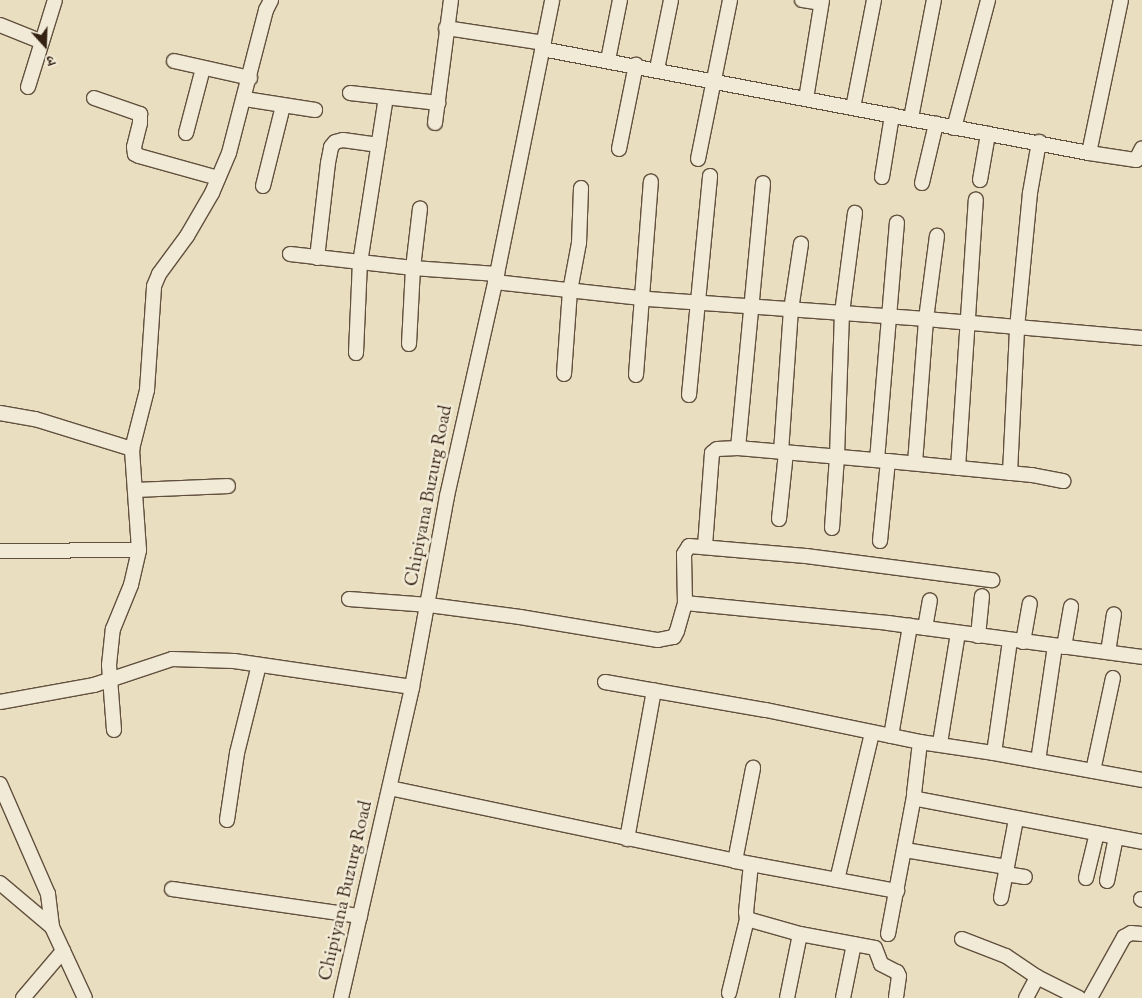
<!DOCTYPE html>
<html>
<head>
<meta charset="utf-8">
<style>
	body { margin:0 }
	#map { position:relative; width:1142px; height:998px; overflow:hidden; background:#e9dfc0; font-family:"Sorts Mill Goudy","Noto Serif Devanagari",serif }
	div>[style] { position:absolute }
	.roads { filter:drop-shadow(1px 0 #62503e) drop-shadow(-1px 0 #62503e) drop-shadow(0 1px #62503e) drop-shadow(0 -1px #62503e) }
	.minor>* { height:14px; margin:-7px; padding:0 7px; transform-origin:7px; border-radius:7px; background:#f1ead6 }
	span { translate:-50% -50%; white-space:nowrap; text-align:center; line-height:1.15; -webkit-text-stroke:5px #f1ead6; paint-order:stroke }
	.street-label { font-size:18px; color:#352112 }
	.north { position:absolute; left:20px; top:20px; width:50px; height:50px; -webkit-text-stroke:4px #f1ead6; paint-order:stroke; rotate:160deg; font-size:14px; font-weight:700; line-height:20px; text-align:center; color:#352112 }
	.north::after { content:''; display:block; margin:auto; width:18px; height:22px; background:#352112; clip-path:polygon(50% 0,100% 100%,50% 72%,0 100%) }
</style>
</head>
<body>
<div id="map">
	<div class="roads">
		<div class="minor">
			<i style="left:802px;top:0;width:19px;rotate:9deg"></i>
			<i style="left:0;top:25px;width:45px;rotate:22deg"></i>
			<i style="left:446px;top:28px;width:99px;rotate:8.7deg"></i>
			<i style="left:542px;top:49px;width:557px;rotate:10.77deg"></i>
			<i style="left:1089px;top:153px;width:156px;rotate:-78.2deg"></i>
			<i style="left:608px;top:60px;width:61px;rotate:-78.7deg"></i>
			<i style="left:174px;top:61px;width:78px;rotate:12.6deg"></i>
			<i style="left:657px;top:69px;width:70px;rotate:-78.5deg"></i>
			<i style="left:28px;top:87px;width:91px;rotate:-72.8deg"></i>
			<i style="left:350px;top:93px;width:89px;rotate:6.5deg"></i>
			<i style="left:94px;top:98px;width:49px;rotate:19.2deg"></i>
			<i style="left:140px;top:114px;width:9px;rotate:90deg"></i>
			<i style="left:140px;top:123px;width:25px;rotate:104deg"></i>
			<i style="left:134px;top:147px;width:7px;rotate:82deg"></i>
			<i style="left:135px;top:154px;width:4px;rotate:27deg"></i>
			<i style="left:139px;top:156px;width:82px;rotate:15.6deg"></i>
			<i style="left:245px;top:99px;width:71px;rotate:8.9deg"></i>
			<i style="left:806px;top:99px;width:100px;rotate:-80.8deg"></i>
			<i style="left:853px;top:108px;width:110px;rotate:-79deg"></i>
			<i style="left:911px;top:118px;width:120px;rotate:-79deg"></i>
			<i style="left:435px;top:123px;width:124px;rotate:-82.6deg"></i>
			<i style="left:954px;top:128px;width:132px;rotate:-75.1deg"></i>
			<i style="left:186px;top:133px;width:67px;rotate:-75.3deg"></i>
			<i style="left:619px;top:149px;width:86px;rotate:-78.6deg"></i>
			<i style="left:1089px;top:153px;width:48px;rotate:8.5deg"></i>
			<i style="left:1136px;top:160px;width:13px;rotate:-63deg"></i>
			<i style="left:698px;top:159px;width:162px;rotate:-78.6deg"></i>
			<i style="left:882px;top:177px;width:63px;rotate:-80.8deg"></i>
			<i style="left:980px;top:180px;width:47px;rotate:-80.1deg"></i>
			<i style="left:922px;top:183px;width:61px;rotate:-76.7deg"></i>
			<i style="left:263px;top:186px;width:82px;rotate:-76deg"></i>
			<i style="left:290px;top:254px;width:124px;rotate:6.5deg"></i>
			<i style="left:413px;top:268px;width:84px;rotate:4.1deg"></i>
			<i style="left:317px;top:258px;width:96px;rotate:-83.4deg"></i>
			<i style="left:328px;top:163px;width:16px;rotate:-79deg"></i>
			<i style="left:331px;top:147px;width:6px;rotate:-51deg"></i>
			<i style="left:335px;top:142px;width:8px;rotate:-14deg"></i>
			<i style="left:343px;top:140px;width:36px;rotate:8deg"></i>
			<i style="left:495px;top:282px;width:154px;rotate:6.3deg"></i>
			<i style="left:648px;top:299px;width:279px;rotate:4.1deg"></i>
			<i style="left:926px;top:319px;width:217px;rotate:5deg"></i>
			<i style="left:409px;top:344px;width:76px;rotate:-87deg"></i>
			<i style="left:413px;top:268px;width:60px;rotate:-83.3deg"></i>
			<i style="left:356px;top:353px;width:90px;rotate:-87.5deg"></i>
			<i style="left:360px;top:263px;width:168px;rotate:-81.1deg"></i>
			<i style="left:564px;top:374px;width:83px;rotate:-85.9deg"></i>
			<i style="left:570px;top:291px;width:49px;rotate:-79.4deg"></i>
			<i style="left:579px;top:243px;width:55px;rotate:-87.9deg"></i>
			<i style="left:636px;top:375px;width:194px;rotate:-85.6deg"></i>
			<i style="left:689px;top:395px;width:220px;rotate:-84.5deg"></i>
			<i style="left:0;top:413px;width:36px;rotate:10deg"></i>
			<i style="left:35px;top:419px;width:102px;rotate:17.2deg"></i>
			<i style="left:738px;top:448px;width:266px;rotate:-84.6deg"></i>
			<i style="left:781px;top:452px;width:142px;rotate:-86deg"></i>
			<i style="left:791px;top:310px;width:67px;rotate:-81.4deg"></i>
			<i style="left:877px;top:460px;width:238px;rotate:-85.2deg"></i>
			<i style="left:915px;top:463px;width:144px;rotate:-85.6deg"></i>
			<i style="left:926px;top:319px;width:84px;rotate:-82.5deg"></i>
			<i style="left:958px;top:468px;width:269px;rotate:-86.2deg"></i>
			<i style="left:1010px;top:473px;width:145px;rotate:-87.2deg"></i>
			<i style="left:1017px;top:328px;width:136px;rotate:-84.5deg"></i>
			<i style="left:1030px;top:193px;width:52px;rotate:-80deg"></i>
			<i style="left:136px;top:490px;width:92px;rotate:-2.5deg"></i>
			<i style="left:779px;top:519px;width:67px;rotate:-84deg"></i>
			<i style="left:832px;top:528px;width:72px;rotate:-86deg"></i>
			<i style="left:837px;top:456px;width:143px;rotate:-88deg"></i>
			<i style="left:842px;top:313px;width:101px;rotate:-82.6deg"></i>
			<i style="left:880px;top:541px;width:80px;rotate:-84.3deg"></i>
			<i style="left:705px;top:546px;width:93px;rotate:-85.7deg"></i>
			<i style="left:712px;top:453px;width:6px;rotate:-39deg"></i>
			<i style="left:717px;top:449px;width:21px;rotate:-3deg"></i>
			<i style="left:738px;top:448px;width:151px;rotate:5deg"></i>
			<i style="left:888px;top:461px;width:145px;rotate:5.6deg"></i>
			<i style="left:1032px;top:475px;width:32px;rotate:11deg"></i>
			<i style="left:0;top:551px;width:139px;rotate:-0.4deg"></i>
			<i style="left:349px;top:599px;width:80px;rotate:4.3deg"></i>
			<i style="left:429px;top:605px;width:92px;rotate:7.5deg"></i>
			<i style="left:520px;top:617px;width:140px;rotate:9.5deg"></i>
			<i style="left:658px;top:640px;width:16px;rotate:-11deg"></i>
			<i style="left:674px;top:637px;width:7px;rotate:-63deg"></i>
			<i style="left:677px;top:631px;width:29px;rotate:-74deg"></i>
			<i style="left:685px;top:603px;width:49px;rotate:-91.2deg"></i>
			<i style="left:684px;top:554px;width:9px;rotate:-58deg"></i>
			<i style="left:689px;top:546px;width:117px;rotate:4.9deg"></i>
			<i style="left:806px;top:556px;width:188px;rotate:7.4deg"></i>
			<i style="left:685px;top:603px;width:204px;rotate:5.6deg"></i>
			<i style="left:888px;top:623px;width:256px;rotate:7.6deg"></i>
			<i style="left:925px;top:628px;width:28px;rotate:-80deg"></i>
			<i style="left:978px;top:636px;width:40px;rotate:-84.3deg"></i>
			<i style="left:1023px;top:642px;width:39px;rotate:-80deg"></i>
			<i style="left:1064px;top:647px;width:41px;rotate:-80.1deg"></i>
			<i style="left:1108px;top:652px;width:38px;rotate:-81deg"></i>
			<i style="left:605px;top:682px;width:163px;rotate:9.9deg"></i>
			<i style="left:766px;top:710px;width:157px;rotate:11.7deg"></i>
			<i style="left:920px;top:742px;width:75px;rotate:8.5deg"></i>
			<i style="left:994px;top:753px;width:150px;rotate:10.3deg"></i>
			<i style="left:0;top:702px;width:96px;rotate:-10.3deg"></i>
			<i style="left:94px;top:685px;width:82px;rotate:-18.4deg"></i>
			<i style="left:172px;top:659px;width:62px;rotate:1.8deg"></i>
			<i style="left:234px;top:661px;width:180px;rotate:8.3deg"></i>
			<i style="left:114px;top:730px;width:65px;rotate:-94.4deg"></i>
			<i style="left:109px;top:665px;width:36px;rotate:-84deg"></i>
			<i style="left:113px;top:629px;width:48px;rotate:-67.8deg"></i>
			<i style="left:131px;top:585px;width:36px;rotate:-77deg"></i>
			<i style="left:139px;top:550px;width:101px;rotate:-94deg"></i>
			<i style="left:132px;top:449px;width:61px;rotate:-75.7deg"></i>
			<i style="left:147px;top:390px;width:104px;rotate:-86.1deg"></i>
			<i style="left:154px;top:286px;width:13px;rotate:-67deg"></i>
			<i style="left:159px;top:274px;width:47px;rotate:-53.6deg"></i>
			<i style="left:187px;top:236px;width:50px;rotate:-59.8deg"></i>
			<i style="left:212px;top:193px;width:43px;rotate:-67deg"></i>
			<i style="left:229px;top:153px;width:148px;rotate:-75.5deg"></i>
			<i style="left:266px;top:10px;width:11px;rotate:-63deg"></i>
			<i style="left:891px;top:736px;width:112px;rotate:-80.2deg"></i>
			<i style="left:920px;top:742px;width:52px;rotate:96.6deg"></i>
			<i style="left:914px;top:794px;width:6px;rotate:59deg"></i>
			<i style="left:917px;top:799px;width:229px;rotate:10.8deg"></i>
			<i style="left:940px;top:743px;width:111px;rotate:-80.7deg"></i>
			<i style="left:994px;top:753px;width:114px;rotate:-81.9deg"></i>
			<i style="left:1038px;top:761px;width:116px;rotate:-81.6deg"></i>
			<i style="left:1093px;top:771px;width:95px;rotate:-77.9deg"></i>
			<i style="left:0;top:784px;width:120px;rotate:66.4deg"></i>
			<i style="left:48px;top:894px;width:33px;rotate:83deg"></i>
			<i style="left:390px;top:788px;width:353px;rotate:11.9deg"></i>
			<i style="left:735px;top:861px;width:165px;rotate:10.5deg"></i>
			<i style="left:227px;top:820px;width:68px;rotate:-81.5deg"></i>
			<i style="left:237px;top:753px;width:91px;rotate:-76deg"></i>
			<i style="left:627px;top:839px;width:151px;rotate:-79.7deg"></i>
			<i style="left:905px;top:850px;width:103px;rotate:9.5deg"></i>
			<i style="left:735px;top:861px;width:95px;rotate:-79deg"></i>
			<i style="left:751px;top:864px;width:48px;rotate:95.9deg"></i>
			<i style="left:746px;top:912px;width:7px;rotate:82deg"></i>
			<i style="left:747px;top:919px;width:55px;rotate:15.8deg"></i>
			<i style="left:800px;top:934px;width:76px;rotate:10.6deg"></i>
			<i style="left:875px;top:948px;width:17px;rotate:69deg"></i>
			<i style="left:881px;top:964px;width:18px;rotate:27deg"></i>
			<i style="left:897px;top:972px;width:4px;rotate:63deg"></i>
			<i style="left:899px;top:976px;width:22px;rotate:98deg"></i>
			<i style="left:1006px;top:874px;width:19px;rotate:9deg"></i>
			<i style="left:1086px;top:878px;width:46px;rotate:-76.3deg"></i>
			<i style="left:837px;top:880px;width:151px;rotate:-76.6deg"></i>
			<i style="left:1107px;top:881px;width:45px;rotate:-78.4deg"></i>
			<i style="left:0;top:883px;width:68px;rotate:40.2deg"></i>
			<i style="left:52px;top:927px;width:78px;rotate:65.1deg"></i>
			<i style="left:172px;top:889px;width:190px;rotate:8.2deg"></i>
			<i style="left:1001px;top:898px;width:80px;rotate:-79.2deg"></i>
			<i style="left:1141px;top:899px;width:1px;rotate:45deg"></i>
			<i style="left:888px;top:934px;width:139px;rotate:-79.3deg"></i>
			<i style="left:962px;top:939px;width:47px;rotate:21.1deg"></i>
			<i style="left:1006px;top:956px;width:37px;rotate:34deg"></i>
			<i style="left:1037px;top:977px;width:47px;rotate:26.6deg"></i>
			<i style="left:729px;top:993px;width:76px;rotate:-76.3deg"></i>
			<i style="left:23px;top:998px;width:62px;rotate:-49.6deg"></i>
			<i style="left:341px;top:998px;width:319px;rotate:-77.1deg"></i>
			<i style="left:412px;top:687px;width:194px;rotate:-79.6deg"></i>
			<i style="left:447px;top:496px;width:228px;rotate:-77.3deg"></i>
			<i style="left:497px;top:274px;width:279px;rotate:-78.6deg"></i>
			<i style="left:787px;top:998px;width:65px;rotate:-78.5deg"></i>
			<i style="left:843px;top:998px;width:55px;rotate:-78.5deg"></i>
			<i style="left:1026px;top:998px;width:24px;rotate:-62deg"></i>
			<i style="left:1090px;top:998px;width:70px;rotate:-60.9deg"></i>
			<i style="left:1124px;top:937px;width:8px;rotate:-30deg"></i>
			<i style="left:1131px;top:933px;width:11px;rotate:5deg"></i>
		</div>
	</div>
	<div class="street-label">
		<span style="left:430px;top:496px;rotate:-79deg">Chipiyana Buzurg Road</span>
		<span style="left:347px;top:891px;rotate:-77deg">Chipiyana Buzurg Road</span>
	</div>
	<div class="north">उ</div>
</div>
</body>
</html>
